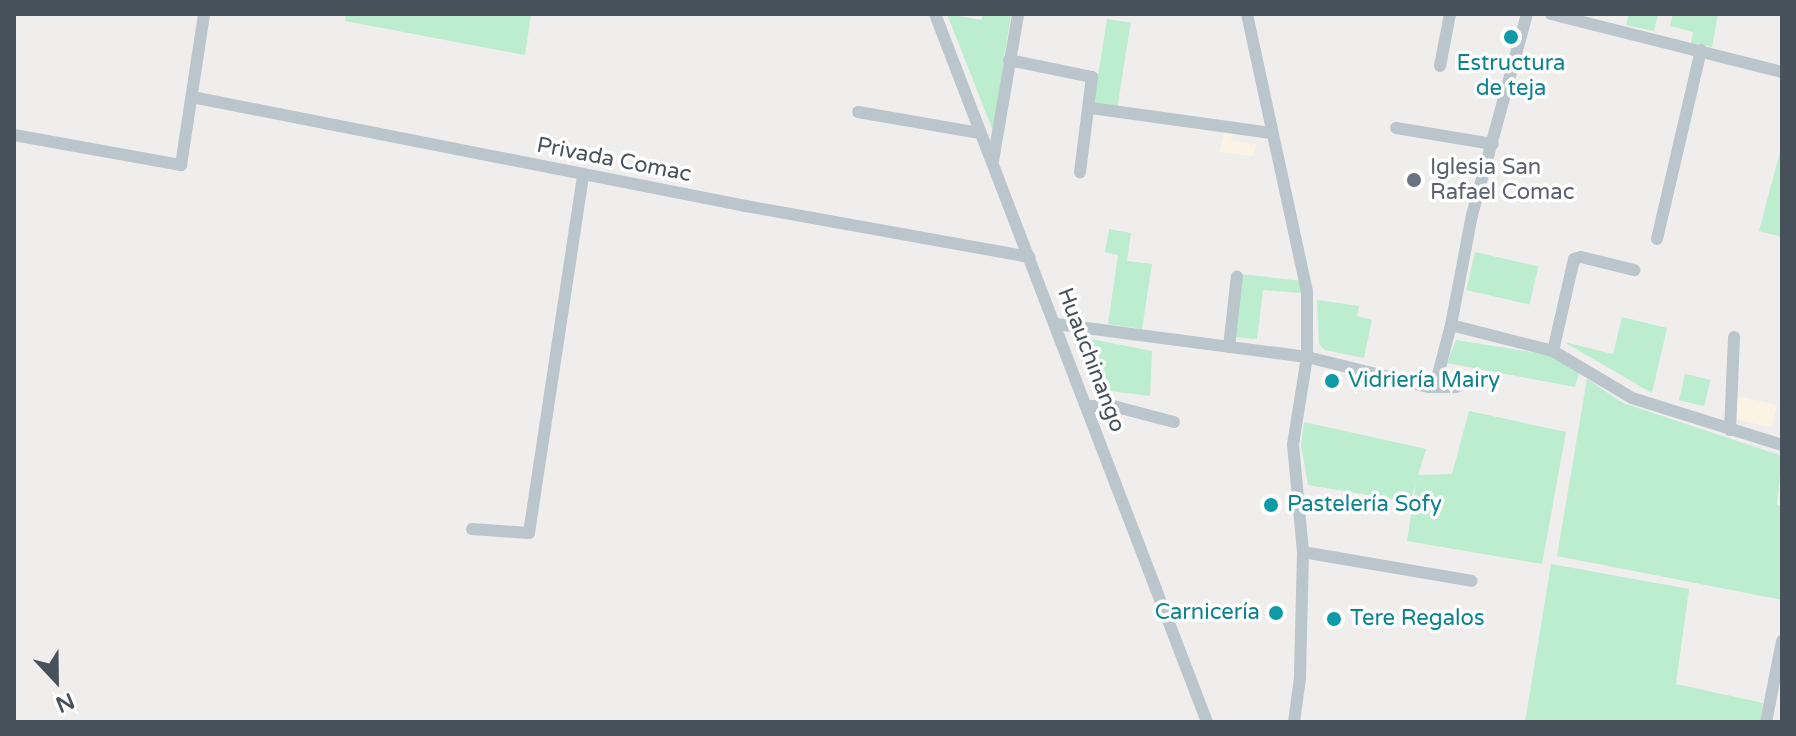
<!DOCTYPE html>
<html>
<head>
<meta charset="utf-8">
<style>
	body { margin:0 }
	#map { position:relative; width:1796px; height:736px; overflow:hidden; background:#f0eded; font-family:"Varela Round",sans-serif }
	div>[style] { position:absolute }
	.commercial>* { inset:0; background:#fbf4e5; transform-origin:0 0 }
	.green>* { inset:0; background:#bbedce; transform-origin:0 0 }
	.minor>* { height:12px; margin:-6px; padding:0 6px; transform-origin:6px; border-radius:6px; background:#bbc5cc }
	.dots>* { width:22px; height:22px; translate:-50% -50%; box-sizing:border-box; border:4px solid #fff; border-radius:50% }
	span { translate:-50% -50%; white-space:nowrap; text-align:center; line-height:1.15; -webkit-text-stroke:7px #fff; paint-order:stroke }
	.culture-label { font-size:22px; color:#0d838f }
	.left { translate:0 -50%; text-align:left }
	.right { translate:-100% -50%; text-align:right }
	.street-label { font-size:22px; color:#46515a }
	.worship-label { font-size:22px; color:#5b616d }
	.frame { position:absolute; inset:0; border:16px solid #46515a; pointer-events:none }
	.north { position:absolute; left:16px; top:640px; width:80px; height:80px; -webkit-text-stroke:6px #fff; paint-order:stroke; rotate:158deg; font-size:22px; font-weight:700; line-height:32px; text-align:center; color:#46515a }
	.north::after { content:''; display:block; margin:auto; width:28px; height:36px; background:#46515a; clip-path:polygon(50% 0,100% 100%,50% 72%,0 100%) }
</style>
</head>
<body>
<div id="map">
	<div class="commercial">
		<i style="clip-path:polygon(1224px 131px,1232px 132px,1231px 141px,1256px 144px,1254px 156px,1220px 152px)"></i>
		<i style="left:1738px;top:396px;width:40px;height:23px;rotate:13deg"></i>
	</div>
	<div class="green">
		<i style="clip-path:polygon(346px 14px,531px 14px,525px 55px,345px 21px)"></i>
		<i style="clip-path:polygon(947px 14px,981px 20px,983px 14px,1011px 14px,993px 131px)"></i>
		<i style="clip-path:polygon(1629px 14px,1658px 14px,1654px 31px,1626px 25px)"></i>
		<i style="clip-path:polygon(1673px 14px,1718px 14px,1712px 47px,1691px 43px,1693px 32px,1670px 26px)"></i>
		<i style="left:1107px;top:19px;width:24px;height:88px;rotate:9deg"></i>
		<i style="clip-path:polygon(1782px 144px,1782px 237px,1759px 231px)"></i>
		<i style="clip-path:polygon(1109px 229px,1131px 233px,1127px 261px,1152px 264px,1142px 329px,1108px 324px,1118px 255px,1105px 252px)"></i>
		<i style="left:1475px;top:252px;width:65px;height:39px;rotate:13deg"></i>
		<i style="clip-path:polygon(1240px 274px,1302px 281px,1301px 293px,1263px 290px,1257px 339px,1234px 337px)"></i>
		<i style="clip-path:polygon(1317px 300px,1359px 306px,1357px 316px,1372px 320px,1364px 358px,1325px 350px,1319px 344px)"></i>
		<i style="clip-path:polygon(1622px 317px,1667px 328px,1652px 393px,1564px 342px,1613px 354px)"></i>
		<i style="clip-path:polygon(1071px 335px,1152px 351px,1150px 396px,1094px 389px)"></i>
		<i style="clip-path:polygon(1456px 340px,1549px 355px,1579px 372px,1575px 387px,1447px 363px)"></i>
		<i style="left:1685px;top:374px;width:26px;height:27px;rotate:13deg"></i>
		<i style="clip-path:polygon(1587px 379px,1623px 403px,1782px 456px,1777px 505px,1782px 506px,1782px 600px,1557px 556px)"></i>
		<i style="clip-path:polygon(1469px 411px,1566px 432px,1542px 564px,1407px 541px,1416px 484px,1410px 502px,1308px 485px,1301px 445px,1304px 422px,1426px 449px,1418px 475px,1452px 474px)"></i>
		<i style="clip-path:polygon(1551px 564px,1689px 589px,1676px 684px,1763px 703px,1760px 722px,1525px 722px)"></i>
	</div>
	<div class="minor">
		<i style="left:935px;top:14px;width:758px;rotate:68.98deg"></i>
		<i style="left:1247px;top:14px;width:283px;rotate:77.8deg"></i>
		<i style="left:1307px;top:291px;width:66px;rotate:90deg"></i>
		<i style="left:1307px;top:357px;width:88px;rotate:99.1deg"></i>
		<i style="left:1293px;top:444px;width:108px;rotate:84.7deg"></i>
		<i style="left:1303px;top:552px;width:126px;rotate:91.4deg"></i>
		<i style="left:1300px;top:678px;width:44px;rotate:97.8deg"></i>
		<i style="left:1551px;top:14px;width:238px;rotate:14.1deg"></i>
		<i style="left:1009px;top:60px;width:85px;rotate:11.6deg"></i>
		<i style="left:1092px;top:77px;width:96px;rotate:97.2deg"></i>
		<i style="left:1440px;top:66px;width:53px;rotate:-79.1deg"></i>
		<i style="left:192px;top:97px;width:565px;rotate:11.13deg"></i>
		<i style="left:746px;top:206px;width:288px;rotate:10.2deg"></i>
		<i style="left:1091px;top:108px;width:182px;rotate:7.9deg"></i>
		<i style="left:858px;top:112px;width:124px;rotate:9.8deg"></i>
		<i style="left:1396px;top:128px;width:98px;rotate:9.4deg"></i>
		<i style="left:14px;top:135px;width:170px;rotate:10.2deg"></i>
		<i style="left:181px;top:165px;width:153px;rotate:-81.3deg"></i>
		<i style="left:993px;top:161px;width:149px;rotate:-80.3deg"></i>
		<i style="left:1657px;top:239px;width:194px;rotate:-76.9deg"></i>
		<i style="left:1056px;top:324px;width:253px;rotate:7.5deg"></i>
		<i style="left:1307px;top:357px;width:126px;rotate:13.8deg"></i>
		<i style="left:1429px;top:387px;width:27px"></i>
		<i style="left:1451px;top:325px;width:105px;rotate:14.3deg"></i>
		<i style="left:1553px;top:351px;width:92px;rotate:30.7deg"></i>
		<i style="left:1632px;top:398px;width:157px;rotate:17.4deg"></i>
		<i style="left:1229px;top:347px;width:71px;rotate:-83.6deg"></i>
		<i style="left:1553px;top:351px;width:94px;rotate:-77.1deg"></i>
		<i style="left:1574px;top:259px;width:7px;rotate:-16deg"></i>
		<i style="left:1581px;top:257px;width:55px;rotate:13.8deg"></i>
		<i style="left:1435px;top:386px;width:63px;rotate:-75.3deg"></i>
		<i style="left:1451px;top:325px;width:112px;rotate:-79.2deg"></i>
		<i style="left:1472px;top:215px;width:208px;rotate:-74.7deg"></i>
		<i style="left:1087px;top:406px;width:26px"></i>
		<i style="left:1113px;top:406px;width:63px;rotate:14.7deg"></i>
		<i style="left:1730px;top:430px;width:93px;rotate:-87.5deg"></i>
		<i style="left:472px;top:529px;width:57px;rotate:4deg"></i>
		<i style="left:529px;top:533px;width:362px;rotate:-81.4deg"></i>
		<i style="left:1303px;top:552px;width:171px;rotate:9.7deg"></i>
		<i style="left:1766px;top:722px;width:83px;rotate:-78.8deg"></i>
	</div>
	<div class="dots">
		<i style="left:1511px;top:37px;background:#0f9aa8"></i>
		<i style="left:1414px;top:180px;background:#6b7280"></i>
		<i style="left:1332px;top:381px;background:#0f9aa8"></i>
		<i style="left:1271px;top:505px;background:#0f9aa8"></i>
		<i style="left:1276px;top:613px;background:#0f9aa8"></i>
		<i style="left:1334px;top:619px;background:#0f9aa8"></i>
	</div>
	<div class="culture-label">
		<span style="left:1511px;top:76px">Estructura<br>de teja</span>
		<span class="left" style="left:1348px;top:381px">Vidriería Mairy</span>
		<span class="left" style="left:1287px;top:505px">Pastelería Sofy</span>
		<span class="right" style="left:1260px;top:613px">Carnicería</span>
		<span class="left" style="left:1350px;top:619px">Tere Regalos</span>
	</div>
	<div class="street-label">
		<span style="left:614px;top:160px;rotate:11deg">Privada Comac</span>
		<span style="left:1091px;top:360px;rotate:69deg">Huauchinango</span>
	</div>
	<div class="worship-label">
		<span class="left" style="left:1430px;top:180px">Iglesia San<br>Rafael Comac</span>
	</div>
	<div class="frame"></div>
	<div class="north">N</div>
</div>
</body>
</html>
